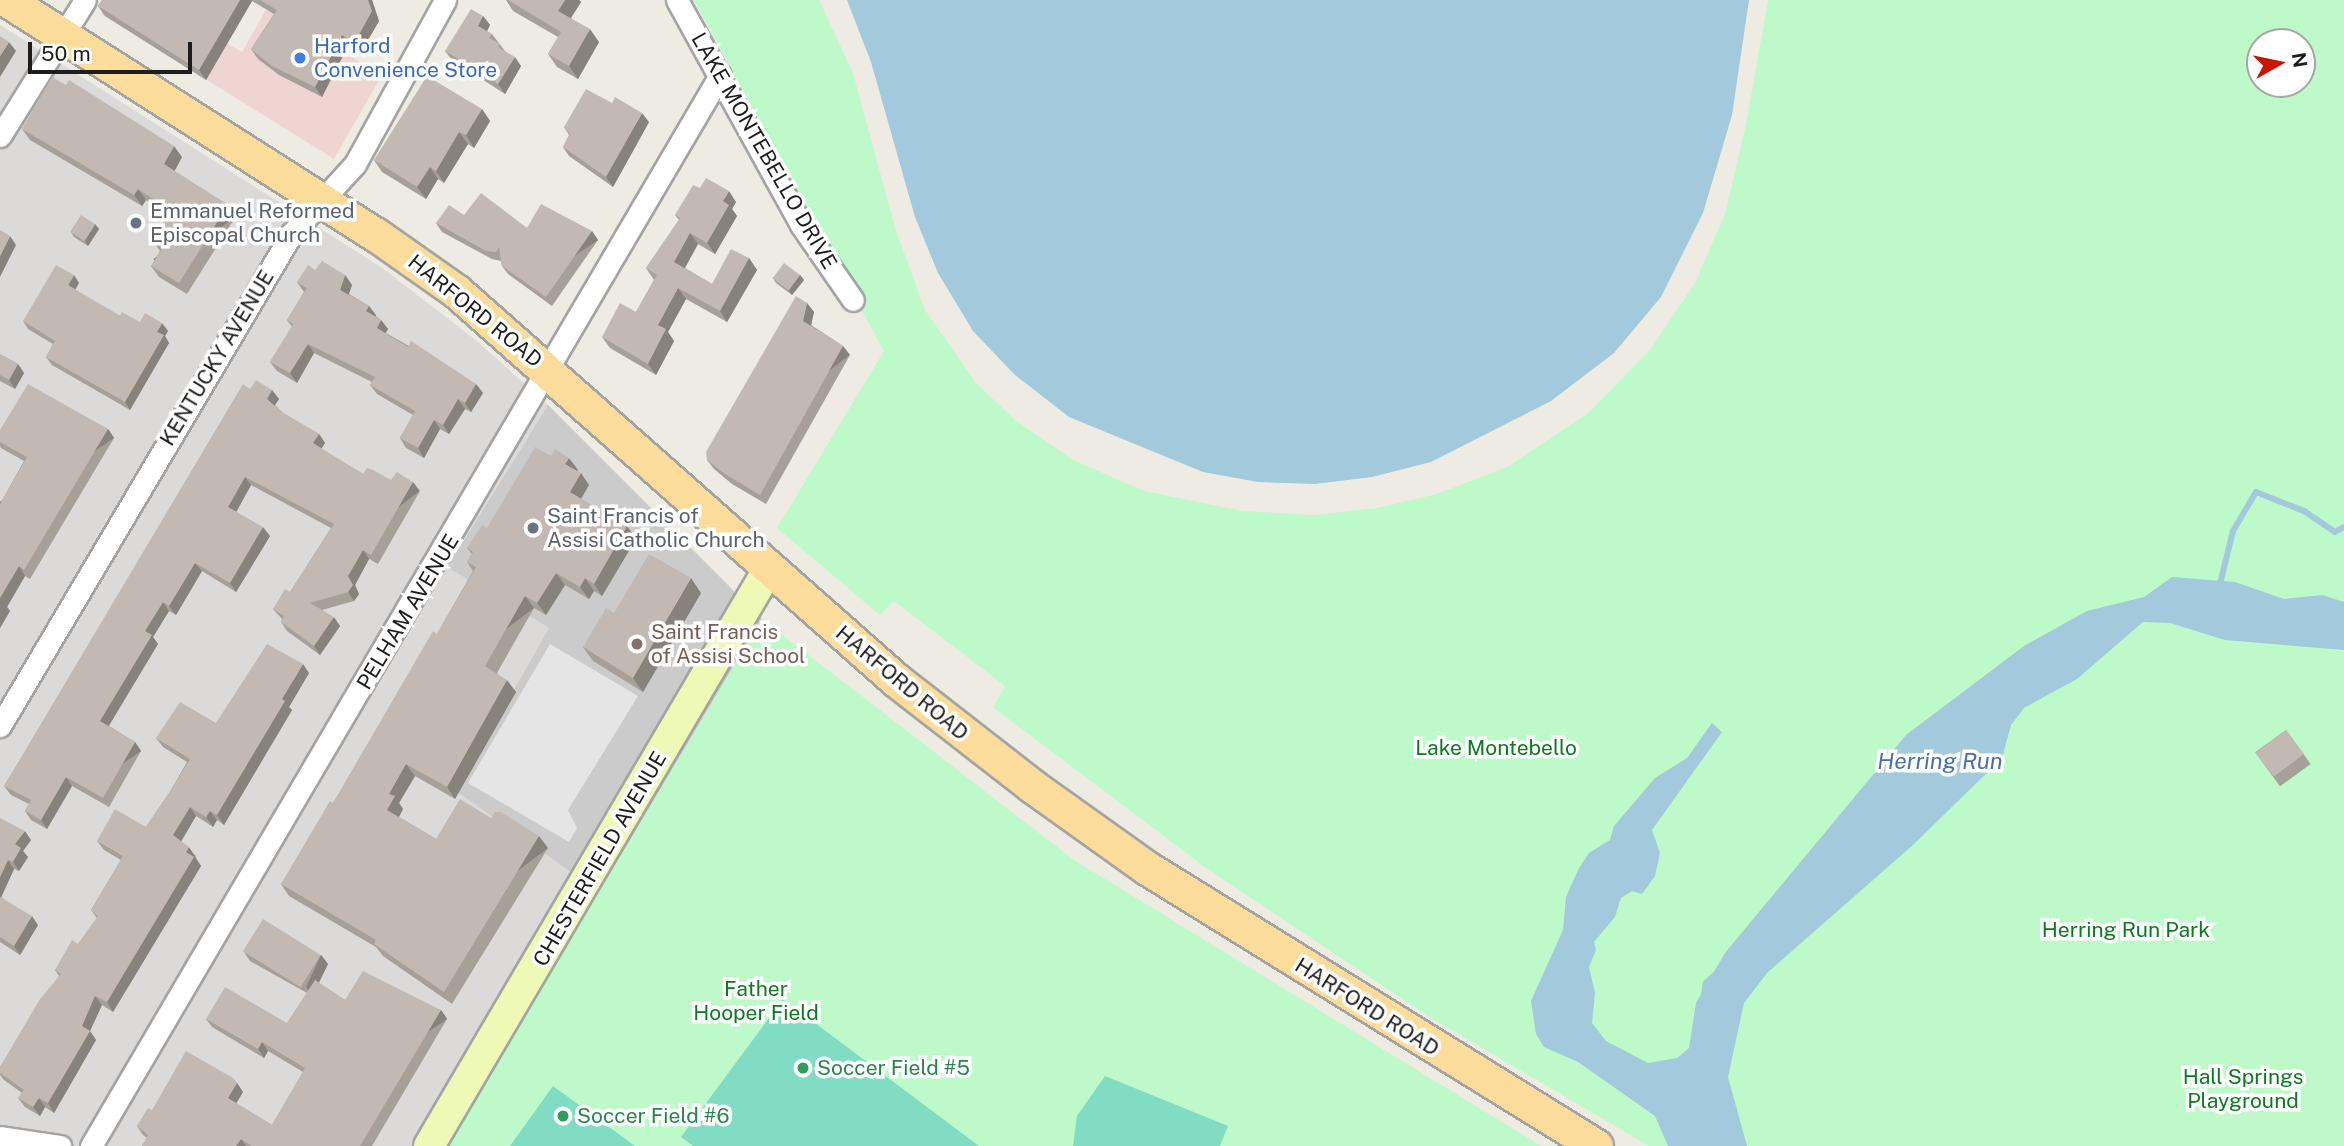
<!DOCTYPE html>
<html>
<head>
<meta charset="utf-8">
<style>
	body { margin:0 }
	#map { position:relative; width:2344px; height:1146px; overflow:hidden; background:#eeebe2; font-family:"Public Sans",sans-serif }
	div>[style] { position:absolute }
	.residential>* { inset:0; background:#dbdad9 }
	.commercial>* { inset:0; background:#efd5d1 }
	.religious>* { inset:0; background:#cbcbcb }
	.park>* { inset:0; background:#bef9c9 }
	.pitch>* { inset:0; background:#80ddc3 }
	.parking>* { inset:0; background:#e5e5e5 }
	.water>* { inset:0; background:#a2c9dc }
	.stream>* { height:6px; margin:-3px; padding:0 3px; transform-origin:3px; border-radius:3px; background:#a2c9dc }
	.roads { filter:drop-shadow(2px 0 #a4a4a4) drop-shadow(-2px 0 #a4a4a4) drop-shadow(0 2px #a4a4a4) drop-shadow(0 -2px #a4a4a4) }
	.street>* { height:21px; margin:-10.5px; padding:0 10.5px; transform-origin:10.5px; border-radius:10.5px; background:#fff }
	.secondary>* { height:30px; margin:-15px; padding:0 15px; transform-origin:15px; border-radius:15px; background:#eef9b5 }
	.primary>* { height:33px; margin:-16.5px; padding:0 16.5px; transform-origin:16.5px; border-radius:16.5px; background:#fbdc9a }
	.wall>* { inset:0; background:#a7a099; transform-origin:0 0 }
	.shaded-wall>* { inset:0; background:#88827d; transform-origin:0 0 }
	.building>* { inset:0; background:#c2bab2; transform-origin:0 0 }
	.dots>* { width:19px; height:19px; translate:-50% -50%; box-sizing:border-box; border:4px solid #fff; border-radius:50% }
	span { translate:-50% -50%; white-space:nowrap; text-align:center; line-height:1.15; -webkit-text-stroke:7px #fff; paint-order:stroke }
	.shop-label { font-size:21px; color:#366cbe }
	.left { translate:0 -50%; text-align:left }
	.street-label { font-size:21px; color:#1d1d1d }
	.worship-label { font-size:21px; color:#5b616d }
	.education-label { font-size:21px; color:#785e54 }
	.park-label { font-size:21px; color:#0c7a20 }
	.leisure-label { font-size:21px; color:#27864d }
	.water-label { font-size:23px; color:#4a70ab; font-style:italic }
	.north { position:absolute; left:2246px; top:28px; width:70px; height:70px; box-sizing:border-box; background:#fff; border:2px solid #a5a5a5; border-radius:50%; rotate:81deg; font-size:19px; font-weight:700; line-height:28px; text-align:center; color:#1d1d1d }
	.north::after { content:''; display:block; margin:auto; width:24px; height:32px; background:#c81601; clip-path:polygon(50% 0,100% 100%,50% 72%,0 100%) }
	.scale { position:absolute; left:28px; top:42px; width:164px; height:32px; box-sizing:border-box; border:4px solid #1d1d1d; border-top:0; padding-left:9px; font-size:21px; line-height:24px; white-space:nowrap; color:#1d1d1d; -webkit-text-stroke:5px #fff; paint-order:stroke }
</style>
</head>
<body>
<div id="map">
	<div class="residential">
		<i style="clip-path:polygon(0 25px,381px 267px,477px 341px,548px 405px,447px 566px,549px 628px,456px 791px,599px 892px,455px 1146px,0 1146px)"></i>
	</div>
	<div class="commercial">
		<i style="clip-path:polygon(109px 0,152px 0,242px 52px,267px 8px,382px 75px,334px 159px,101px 14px)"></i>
	</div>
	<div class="religious">
		<i style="clip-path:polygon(548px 405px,762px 619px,599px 892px,456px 791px,549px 628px,447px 567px)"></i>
	</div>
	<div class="park">
		<i style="clip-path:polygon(evenodd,694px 0,819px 0,853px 73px,896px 231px,925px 310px,976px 383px,1014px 419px,1073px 460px,1144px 491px,1243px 511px,1315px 515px,1377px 508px,1437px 494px,1507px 467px,1587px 414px,1650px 350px,1695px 283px,1725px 214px,1746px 125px,1768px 0,2344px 0,2344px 1146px,1649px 1146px,1428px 1016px,1202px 865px,993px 707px,1005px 686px,894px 601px,880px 615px,777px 528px,884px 351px,694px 0,2260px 42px,2302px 42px,2302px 84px,2260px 84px,2260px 42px)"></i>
		<i style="clip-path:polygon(762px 619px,1074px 860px,1541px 1146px,448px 1146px)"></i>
	</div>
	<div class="pitch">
		<i style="clip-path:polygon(783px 999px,979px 1146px,693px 1146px,681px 1137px)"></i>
		<i style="clip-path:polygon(1105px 1076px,1228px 1126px,1220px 1146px,1073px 1146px,1077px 1116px)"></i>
		<i style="clip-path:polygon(553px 1086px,635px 1146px,510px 1146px)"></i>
	</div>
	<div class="parking">
		<i style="clip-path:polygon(550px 644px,638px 696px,568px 810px,577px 828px,569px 842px,468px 783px)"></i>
	</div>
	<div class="water">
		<i style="clip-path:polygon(847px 0,1749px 0,1732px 115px,1703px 213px,1661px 297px,1614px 353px,1551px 401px,1431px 462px,1372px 477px,1315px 484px,1258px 482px,1203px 472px,1069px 417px,1015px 375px,973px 331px,938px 273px,915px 217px,871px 62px)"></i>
		<i style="clip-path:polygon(2172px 577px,2235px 582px,2284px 599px,2322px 595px,2344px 602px,2344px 650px,2225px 640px,2170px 623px,2143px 622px,2077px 679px,2024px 708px,2011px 725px,2002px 758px,1913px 845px,1767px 973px,1744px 1003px,1728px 1077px,1747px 1146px,1668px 1146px,1655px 1116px,1578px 1062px,1544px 1047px,1536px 1034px,1531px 1001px,1563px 930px,1566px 897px,1579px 868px,1589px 853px,1610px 840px,1614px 826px,1655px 778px,1687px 758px,1712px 723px,1722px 732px,1652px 830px,1660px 853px,1655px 876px,1642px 894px,1632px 891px,1621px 898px,1615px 917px,1594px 942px,1596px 950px,1589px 967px,1595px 993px,1592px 1023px,1606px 1041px,1648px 1063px,1677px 1058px,1689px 1048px,1696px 1003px,1725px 953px,1906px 735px,2024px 646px,2087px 611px,2144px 597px)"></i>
	</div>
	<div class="stream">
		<i style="left:2219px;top:588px;width:59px;rotate:-76.2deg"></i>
		<i style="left:2233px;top:531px;width:45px;rotate:-59.5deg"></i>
		<i style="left:2256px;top:492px;width:52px;rotate:21.6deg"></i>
		<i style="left:2304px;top:511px;width:37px;rotate:34deg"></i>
		<i style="left:2335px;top:532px;width:10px;rotate:-29deg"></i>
		<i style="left:1704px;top:995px;width:12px;rotate:-81deg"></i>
		<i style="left:1706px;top:983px;width:12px;rotate:-42deg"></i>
	</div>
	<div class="roads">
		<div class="street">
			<i style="left:677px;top:0;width:257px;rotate:61.1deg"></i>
			<i style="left:801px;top:225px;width:91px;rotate:55.3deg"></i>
			<i style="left:0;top:136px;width:160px;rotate:-58deg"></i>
			<i style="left:0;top:726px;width:573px;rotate:-59.36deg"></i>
			<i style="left:292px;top:233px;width:93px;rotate:-47.6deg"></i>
			<i style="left:355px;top:164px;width:187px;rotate:-61.2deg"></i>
			<i style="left:0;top:1137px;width:61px;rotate:8.5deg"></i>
			<i style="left:91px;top:1146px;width:1242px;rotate:-59.57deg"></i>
		</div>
		<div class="secondary">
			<i style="left:429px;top:1146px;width:668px;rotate:-59.52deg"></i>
		</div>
		<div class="primary">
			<i style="left:7px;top:0;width:436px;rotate:32.5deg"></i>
			<i style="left:375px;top:234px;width:99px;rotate:35.1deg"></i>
			<i style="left:456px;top:291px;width:587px;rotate:41.48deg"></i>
			<i style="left:896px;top:680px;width:172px;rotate:37.9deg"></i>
			<i style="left:1032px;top:786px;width:141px;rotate:35.5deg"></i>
			<i style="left:1147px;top:868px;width:528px;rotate:31.76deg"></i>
		</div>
	</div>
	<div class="wall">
		<i style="clip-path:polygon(102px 0,372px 0,379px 21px,361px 52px,349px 44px,322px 97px,279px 75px,258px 59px,251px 49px,274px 14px,252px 1px,206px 80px,105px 16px,98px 6px)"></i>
		<i style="clip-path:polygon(506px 0,579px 0,581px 2px,571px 18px,599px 42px,578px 79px,557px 67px,548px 54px,558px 37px,513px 11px)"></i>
		<i style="clip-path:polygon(483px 16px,490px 25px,487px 31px,492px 34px,505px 51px,521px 66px,505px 94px,452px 60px,445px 51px)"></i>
		<i style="clip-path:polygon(482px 109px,490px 121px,474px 148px,468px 144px,444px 183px,438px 179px,426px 199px,382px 172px,374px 160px)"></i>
		<i style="clip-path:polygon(649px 122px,613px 187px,569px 156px,563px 147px,569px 135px,564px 127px)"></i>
		<i style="clip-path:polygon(22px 129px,182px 157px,174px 171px,228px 205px,236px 216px,187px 294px,159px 277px,151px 266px,160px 251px,153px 241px,168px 215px,146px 200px,142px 206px,30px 140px)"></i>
		<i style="clip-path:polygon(700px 188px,736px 202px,732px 209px,737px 216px,715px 254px,698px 244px,685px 268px,712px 284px,749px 258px,757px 270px,727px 322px,686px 299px,668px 332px,674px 341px,656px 375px,610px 348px,602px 337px,636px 312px,654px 280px,646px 268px,679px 220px,675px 215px)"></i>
		<i style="clip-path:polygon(464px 215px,527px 228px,598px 240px,552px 306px,508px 274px,502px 266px,501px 261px,492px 259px,442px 232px,436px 223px)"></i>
		<i style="clip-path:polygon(95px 224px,99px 229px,88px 246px,74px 237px,71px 232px)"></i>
		<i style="clip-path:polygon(345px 275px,352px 285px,349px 294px,369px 306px,376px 316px,381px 320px,388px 329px,386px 333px,476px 384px,483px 393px,471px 412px,465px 409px,449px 434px,440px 429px,424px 458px,406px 448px,400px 438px,413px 415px,377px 394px,370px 385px,372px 382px,314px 353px,297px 383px,277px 371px,270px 362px,292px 327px,287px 320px,304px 292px,297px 282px)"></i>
		<i style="clip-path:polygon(800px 275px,804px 280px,792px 295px,776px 283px,773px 278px)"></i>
		<i style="clip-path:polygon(79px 283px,75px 290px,120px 316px,168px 331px,165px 336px,169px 343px,130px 410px,52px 365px,46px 357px,53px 344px,28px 329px,23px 321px)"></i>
		<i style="clip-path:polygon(807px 303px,814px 312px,811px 325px,843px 346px,850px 355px,766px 504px,732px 484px,714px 469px,707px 460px)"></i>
		<i style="clip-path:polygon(0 354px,18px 364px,24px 373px,15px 389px,0 381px)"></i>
		<i style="clip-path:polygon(250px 389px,272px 390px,279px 399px,275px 405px,283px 413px,319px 434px,325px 443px,321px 449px,363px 474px,391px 480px,420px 491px,378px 564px,369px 559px,355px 585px,359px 594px,354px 601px,322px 610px,340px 626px,320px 655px,287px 631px,281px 622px,282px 619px,273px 609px,290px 592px,331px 528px,251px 485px,236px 512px,270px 536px,236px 592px,202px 571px,176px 615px,169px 611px,153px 637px,158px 644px,109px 726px,135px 742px,141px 751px,109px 807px,72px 786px,47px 829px,31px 820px,25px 811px,29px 804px,11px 795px,4px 786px)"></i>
		<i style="clip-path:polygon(108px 429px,114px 438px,30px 579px,25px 576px,7px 607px,10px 611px,0 628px,0 504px,24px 461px,1px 448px,0 446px,0 430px)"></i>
		<i style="clip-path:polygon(551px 456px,578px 470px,577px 471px,589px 485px,581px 499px,627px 526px,636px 539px,602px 596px,594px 591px,589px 599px,565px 585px,546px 615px,534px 608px,497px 673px,516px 692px,455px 799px,415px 776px,399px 803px,403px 809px,399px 817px,436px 839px,491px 818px,548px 848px,452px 1004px,383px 956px,376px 947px,289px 896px,281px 884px,333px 803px,437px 634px,473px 571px,467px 562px,472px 554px,467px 548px,487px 528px)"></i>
		<i style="clip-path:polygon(701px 593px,643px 692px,593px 661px,583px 647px)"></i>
		<i style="clip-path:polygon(309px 673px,289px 707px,292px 710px,224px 825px,217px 820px,213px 827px,196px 816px,181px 841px,196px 856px,195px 857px,201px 866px,113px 1012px,102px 1005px,90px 1031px,96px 1040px,54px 1113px,45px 1107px,40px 1116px,25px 1107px,18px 1098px,22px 1093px,4px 1080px,0 1075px,0 1067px,59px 976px,55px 970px,78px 944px,97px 918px,91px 910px,121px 860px,104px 850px,97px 841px,146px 827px,171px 790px,187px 762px,163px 747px,156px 738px,216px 723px)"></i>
		<i style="left:2286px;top:730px;width:42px;height:38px;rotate:54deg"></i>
		<i style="clip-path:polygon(0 818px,31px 840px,23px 851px,28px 857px,19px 871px,14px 869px,1px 897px,38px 925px,20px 955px,0 942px)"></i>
		<i style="clip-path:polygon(244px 952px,321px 955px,328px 964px,319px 983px,345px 1000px,441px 1010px,447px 1019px,372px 1146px,142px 1146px,147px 1138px,143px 1135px,137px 1126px,152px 1110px,237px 1083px,243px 1092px,236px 1103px,272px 1125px,303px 1072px,268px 1051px,264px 1058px,212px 1027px,206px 1019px,287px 1023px,307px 993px,250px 961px)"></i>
	</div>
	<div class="shaded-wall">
		<i style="clip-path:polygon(240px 0,251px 0,252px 1px,206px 80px,199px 70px)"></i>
		<i style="clip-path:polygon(368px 0,372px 0,379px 21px,361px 52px,355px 42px)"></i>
		<i style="clip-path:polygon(565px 0,579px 0,581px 2px,567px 24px,558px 11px)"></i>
		<i style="clip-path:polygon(483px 16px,490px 25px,485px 35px,478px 26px)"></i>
		<i style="clip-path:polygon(590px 29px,599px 42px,578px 79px,569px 66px)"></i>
		<i style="clip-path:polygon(342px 35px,349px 44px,322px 97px,315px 87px)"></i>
		<i style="clip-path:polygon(9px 42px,16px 51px,0 77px,0 56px)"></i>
		<i style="clip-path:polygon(515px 57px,521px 66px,505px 94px,498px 84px)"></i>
		<i style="clip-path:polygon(482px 109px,490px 121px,474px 148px,466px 135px)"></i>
		<i style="clip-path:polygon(642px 113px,649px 122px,613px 187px,606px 177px)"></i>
		<i style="clip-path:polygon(459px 132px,468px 144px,444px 183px,436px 171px)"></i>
		<i style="clip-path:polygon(174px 146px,182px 157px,172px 176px,164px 164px)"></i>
		<i style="clip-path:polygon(430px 167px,438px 179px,426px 199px,417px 187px)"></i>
		<i style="clip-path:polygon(138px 189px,146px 200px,142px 206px,134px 195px)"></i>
		<i style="clip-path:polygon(729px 191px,736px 202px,732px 209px,737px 216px,715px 254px,707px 243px,723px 201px)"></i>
		<i style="left:228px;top:205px;width:14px;height:92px;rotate:54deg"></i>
		<i style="clip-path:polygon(95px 224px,99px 229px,88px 246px,85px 241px)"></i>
		<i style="left:592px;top:231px;width:11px;height:80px;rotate:56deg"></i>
		<i style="clip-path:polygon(690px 233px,698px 244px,682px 273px,674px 262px)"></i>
		<i style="clip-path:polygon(10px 236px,16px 245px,0 277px,0 256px)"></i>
		<i style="clip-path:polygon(749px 258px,757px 270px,727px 322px,720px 311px)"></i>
		<i style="clip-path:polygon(74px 275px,79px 283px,73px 293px,68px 285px)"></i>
		<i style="clip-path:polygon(345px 275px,352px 285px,347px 299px,340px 290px)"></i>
		<i style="clip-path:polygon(800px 275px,804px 280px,792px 295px,789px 290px)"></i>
		<i style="clip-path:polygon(678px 288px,686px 299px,668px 332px,674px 341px,656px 375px,648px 364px,658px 325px)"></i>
		<i style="clip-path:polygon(807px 303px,814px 312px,810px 330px,803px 321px)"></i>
		<i style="clip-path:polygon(369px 306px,376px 315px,373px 320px,366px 311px)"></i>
		<i style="clip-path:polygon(381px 320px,388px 329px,383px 337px,377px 328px)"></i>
		<i style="clip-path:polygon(162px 323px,168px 331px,165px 336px,169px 343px,130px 410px,125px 402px,157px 332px)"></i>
		<i style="clip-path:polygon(308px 344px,314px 353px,297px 383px,290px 373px)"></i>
		<i style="left:843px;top:346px;width:11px;height:171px;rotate:52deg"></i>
		<i style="clip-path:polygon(18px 364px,24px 373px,15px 389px,9px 380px)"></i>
		<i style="clip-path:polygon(476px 384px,483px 393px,471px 412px,465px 403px)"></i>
		<i style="clip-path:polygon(272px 390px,279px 399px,273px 408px,267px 399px)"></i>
		<i style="clip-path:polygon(458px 399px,465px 409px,449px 434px,443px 425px)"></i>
		<i style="clip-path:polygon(434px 420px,440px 429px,424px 458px,418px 448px)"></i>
		<i style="left:108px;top:429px;width:11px;height:164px;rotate:56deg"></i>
		<i style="clip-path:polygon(319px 434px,325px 443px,319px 452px,313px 443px)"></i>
		<i style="clip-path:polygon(569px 458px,578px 470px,574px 476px,565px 464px)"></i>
		<i style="clip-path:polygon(581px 473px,589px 485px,578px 504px,570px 492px)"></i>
		<i style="clip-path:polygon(245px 477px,251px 485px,234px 516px,228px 507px)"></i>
		<i style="left:413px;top:482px;width:11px;height:84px;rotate:52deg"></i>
		<i style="clip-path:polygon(627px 526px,636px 539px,602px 596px,594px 584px)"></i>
		<i style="clip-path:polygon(263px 527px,270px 536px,236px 592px,230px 583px)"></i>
		<i style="clip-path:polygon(363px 550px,369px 559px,355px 585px,359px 594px,354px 601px,348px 592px,348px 576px)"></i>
		<i style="clip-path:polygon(195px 563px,202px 571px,176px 615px,169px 606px)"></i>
		<i style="clip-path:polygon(19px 566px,25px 576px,7px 607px,10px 611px,0 628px,0 598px)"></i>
		<i style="clip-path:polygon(556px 573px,565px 585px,546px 615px,537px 603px)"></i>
		<i style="clip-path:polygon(585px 578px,594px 591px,589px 599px,580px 587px)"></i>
		<i style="clip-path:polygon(691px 578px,701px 593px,643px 692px,633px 678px)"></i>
		<i style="left:525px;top:596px;width:15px;height:81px;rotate:53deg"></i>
		<i style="clip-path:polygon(163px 602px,169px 611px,153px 637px,158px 644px,106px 730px,100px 721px,145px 631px)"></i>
		<i style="clip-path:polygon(334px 617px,340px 626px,320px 655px,314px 646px)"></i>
		<i style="clip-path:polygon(303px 664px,309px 673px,289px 707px,292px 710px,224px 825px,217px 815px,282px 699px)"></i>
		<i style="clip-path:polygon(507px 680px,516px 692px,455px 799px,447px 787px)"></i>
		<i style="left:135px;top:742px;width:11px;height:64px;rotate:56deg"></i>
		<i style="clip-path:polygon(406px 764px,415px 776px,399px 803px,403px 809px,396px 822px,387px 810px,389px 794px)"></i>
		<i style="clip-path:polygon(66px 777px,72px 786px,47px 829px,41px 820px)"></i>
		<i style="clip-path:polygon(190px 807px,196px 816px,179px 845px,173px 835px)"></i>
		<i style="clip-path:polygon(210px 811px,217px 820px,213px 827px,206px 817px)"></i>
		<i style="clip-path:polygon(25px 831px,31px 840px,23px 851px,28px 857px,19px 871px,13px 862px,15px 844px)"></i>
		<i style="left:539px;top:836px;width:15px;height:183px;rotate:53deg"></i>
		<i style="clip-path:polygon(189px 847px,201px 866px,113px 1012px,107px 1002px)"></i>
		<i style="clip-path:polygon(8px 860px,14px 869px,0 900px,0 877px)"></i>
		<i style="clip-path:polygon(32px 916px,38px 925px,20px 955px,14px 946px)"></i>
		<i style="clip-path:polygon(321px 955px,328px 964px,312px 996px,306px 987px)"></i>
		<i style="clip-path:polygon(95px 996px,102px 1005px,90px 1031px,96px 1040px,54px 1113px,48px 1103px)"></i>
		<i style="left:441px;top:1010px;width:11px;height:158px;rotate:56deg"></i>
		<i style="clip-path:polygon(262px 1042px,268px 1051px,264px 1058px,258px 1049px)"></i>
		<i style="clip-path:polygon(237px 1083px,243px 1092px,234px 1107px,228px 1098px)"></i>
		<i style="clip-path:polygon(39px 1098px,45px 1107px,40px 1116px,33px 1107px)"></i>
		<i style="clip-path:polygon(241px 1139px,246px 1146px,236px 1146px)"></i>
	</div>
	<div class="building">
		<i style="clip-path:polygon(102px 0,240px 0,199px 70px,98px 6px)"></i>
		<i style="clip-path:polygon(260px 0,368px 0,372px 11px,355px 42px,342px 35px,315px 87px,272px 66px,251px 49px,277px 10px)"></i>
		<i style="clip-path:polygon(508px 0,565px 0,558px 11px,590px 29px,569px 66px,548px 54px,561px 32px)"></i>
		<i style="clip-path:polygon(471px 9px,483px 16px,478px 26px,492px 34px,489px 38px,500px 44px,498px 47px,515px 57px,498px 84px,445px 51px)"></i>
		<i style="clip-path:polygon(0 36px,9px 42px,0 56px)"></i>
		<i style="clip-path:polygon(427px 76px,482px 109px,466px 135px,459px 132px,436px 171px,430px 167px,417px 187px,374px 160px)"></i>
		<i style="clip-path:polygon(52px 77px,66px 85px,69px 80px,174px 146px,164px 164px,228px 205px,179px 283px,151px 266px,163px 247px,153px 241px,171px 211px,138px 189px,134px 195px,22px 129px)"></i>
		<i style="clip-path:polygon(586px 89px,612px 103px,615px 97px,642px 113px,606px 177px,563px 147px,570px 134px,564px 127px)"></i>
		<i style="clip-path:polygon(706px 178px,729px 191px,723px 201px,729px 205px,707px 243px,690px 233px,674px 262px,712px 284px,731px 249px,749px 258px,720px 311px,678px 288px,658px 325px,666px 329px,648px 364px,602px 337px,620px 303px,636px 312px,657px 275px,646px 268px,680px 218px,675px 215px,693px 185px,700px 188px)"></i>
		<i style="clip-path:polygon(481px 193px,527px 228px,541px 204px,592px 231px,546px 297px,502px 266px,499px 247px,496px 252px,486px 251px,436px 223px,449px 205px,464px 215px)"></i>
		<i style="left:81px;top:215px;width:17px;height:20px;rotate:33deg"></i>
		<i style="clip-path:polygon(0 230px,10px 236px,0 256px)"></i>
		<i style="clip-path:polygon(322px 261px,345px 275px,340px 290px,369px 306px,366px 311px,381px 320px,377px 328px,408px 347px,411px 341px,476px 384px,465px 403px,458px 399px,443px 425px,434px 420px,418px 448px,400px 438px,415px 411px,370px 385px,375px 377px,308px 344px,290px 373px,270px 362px,293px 324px,287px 320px,307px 288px,297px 282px,308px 265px,315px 270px)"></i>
		<i style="left:784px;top:263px;width:20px;height:19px;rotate:37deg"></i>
		<i style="clip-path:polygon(56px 265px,74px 275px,68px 285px,120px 316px,122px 312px,140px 322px,145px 313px,162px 323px,157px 332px,164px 335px,125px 402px,46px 357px,55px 341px,23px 321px)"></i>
		<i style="clip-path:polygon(796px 296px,807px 303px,803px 321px,843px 346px,760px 495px,725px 474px,707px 460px,706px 452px)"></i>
		<i style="clip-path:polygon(0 354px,18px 364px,9px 380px,0 375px)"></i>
		<i style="clip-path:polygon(256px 380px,272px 390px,267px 399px,283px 413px,319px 434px,313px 443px,363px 474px,367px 468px,373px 470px,391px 480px,397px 472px,413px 482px,371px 555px,363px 550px,348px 576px,353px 585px,348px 592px,310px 603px,334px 617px,314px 646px,281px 622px,284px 616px,273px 609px,285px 589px,290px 592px,334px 524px,245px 477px,228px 507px,263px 527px,230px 583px,195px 563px,169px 606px,163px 602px,145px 631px,152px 635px,100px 721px,135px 742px,103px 798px,66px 777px,41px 820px,25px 811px,31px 800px,4px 786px,243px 384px,250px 389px)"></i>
		<i style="clip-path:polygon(28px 384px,108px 429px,24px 570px,19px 566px,0 598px,0 504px,27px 457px,0 442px,0 430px)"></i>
		<i style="clip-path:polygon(535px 447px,551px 456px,555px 449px,569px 458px,565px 464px,581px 473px,570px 492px,627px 526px,594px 584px,585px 578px,580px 587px,556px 573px,537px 603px,525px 596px,485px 666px,507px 680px,447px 787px,406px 764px,389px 794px,395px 796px,387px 810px,436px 839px,460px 799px,491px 818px,495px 812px,501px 812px,539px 836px,444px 992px,374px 944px,376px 940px,281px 884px,330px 801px,333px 803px,433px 631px,437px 634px,476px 567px,467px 562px,473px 552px,467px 548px,482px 525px,487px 528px)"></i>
		<i style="clip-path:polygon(649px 554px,691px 578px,633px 678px,583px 647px,606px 608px,614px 613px)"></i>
		<i style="clip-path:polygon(267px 644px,303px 664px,282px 699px,285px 701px,217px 815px,210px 811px,206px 817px,190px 807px,173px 835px,189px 847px,186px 852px,194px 857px,107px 1002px,95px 996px,82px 1026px,90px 1031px,48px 1103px,39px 1098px,33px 1107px,18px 1098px,24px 1090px,0 1073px,0 1067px,40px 999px,61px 974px,55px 970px,72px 940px,78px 944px,98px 916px,91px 910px,123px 856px,97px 841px,115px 809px,146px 827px,171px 790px,190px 759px,156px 738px,180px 702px,216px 723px)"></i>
		<i style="left:2286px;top:730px;width:30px;height:38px;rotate:53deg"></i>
		<i style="clip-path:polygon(0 818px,25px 831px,15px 844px,21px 848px,13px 862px,8px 860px,0 877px)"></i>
		<i style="clip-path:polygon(0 897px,32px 916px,14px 946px,0 937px)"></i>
		<i style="left:263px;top:919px;width:68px;height:38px;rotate:32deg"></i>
		<i style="clip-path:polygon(363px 971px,441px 1010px,360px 1146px,252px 1146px,241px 1139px,236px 1146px,142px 1146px,148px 1135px,137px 1126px,148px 1108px,152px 1110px,186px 1051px,233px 1078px,237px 1083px,228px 1098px,272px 1125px,305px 1068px,262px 1042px,258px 1049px,206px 1019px,225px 987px,287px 1023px,315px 980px,345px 1000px)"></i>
	</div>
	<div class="dots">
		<i style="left:300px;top:58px;background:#3f7fe0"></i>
		<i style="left:136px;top:223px;background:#6b7280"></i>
		<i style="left:533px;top:528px;background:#6b7280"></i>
		<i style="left:637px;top:644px;background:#8d6e63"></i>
		<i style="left:803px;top:1068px;background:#2e9e5b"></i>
		<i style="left:563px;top:1116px;background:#2e9e5b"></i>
	</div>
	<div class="shop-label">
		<span class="left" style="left:314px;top:58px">Harford<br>Convenience Store</span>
	</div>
	<div class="street-label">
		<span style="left:764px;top:151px;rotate:60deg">LAKE MONTEBELLO DRIVE</span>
		<span style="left:475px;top:311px;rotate:39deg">HARFORD ROAD</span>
		<span style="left:217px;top:358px;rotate:-59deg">KENTUCKY AVENUE</span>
		<span style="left:408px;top:612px;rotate:-59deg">PELHAM AVENUE</span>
		<span style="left:902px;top:683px;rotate:40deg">HARFORD ROAD</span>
		<span style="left:600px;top:859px;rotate:-60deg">CHESTERFIELD AVENUE</span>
		<span style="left:1367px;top:1007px;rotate:32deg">HARFORD ROAD</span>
	</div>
	<div class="worship-label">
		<span class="left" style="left:150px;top:223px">Emmanuel Reformed<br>Episcopal Church</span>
		<span class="left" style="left:547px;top:528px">Saint Francis of<br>Assisi Catholic Church</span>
	</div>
	<div class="education-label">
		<span class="left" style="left:651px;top:644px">Saint Francis<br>of Assisi School</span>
	</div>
	<div class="park-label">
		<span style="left:1496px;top:748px">Lake Montebello</span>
		<span style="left:2126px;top:930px">Herring Run Park</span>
		<span style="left:756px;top:1001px">Father<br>Hooper Field</span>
		<span style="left:2243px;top:1089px">Hall Springs<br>Playground</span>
	</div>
	<div class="leisure-label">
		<span class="left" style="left:817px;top:1068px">Soccer Field #5</span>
		<span class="left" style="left:577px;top:1116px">Soccer Field #6</span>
	</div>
	<div class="water-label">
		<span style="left:1940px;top:761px">Herring Run</span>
	</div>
	<div class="north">N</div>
	<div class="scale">50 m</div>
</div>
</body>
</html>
